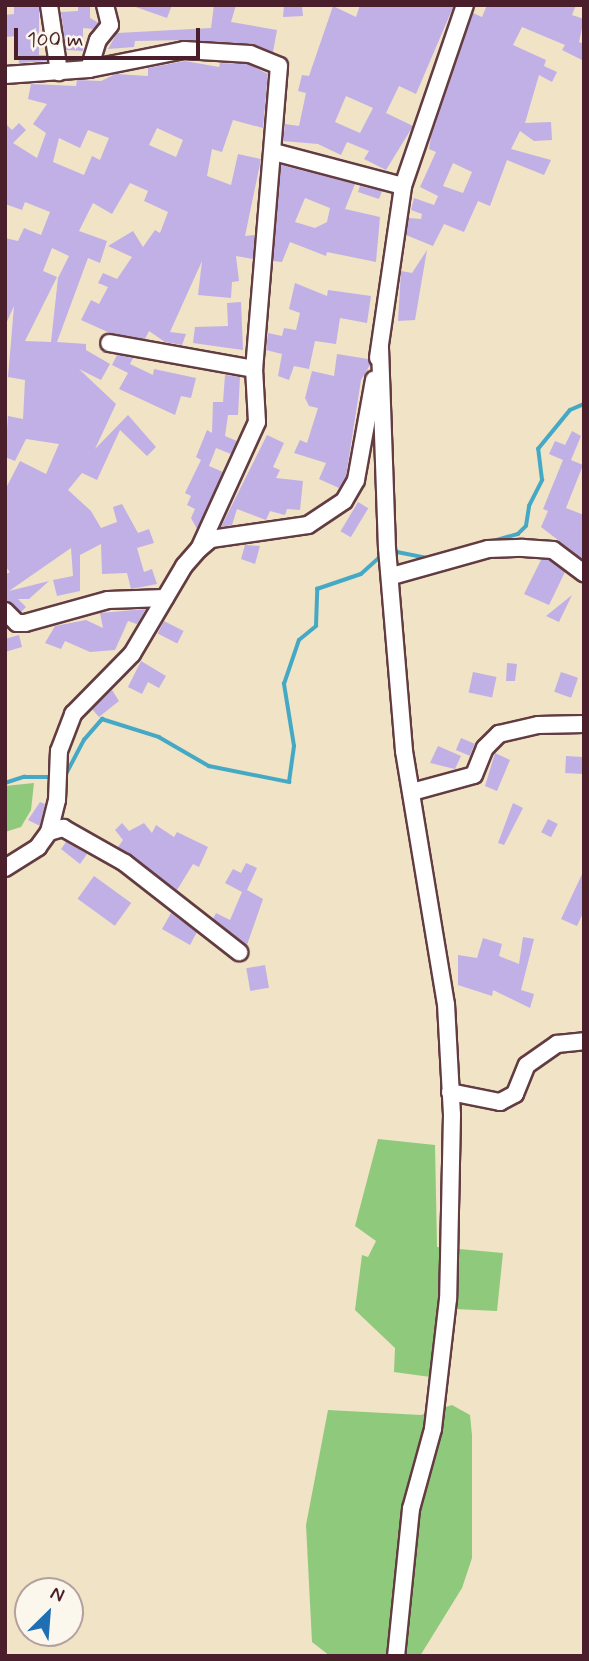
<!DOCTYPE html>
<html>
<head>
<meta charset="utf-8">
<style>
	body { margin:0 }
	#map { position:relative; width:589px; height:1661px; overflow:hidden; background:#f0e3c6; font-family:Mynerve,sans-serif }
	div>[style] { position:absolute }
	.green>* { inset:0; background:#8fc97c }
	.stream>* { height:3.5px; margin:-1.75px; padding:0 1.75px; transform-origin:1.75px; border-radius:1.75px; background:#45a9c5 }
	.building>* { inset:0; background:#c1b0e6; transform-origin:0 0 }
	.roads { filter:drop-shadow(2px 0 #633c42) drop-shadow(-2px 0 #633c42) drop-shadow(0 2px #633c42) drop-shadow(0 -2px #633c42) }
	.minor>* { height:16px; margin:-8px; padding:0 8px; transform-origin:8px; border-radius:8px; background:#fff }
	span { translate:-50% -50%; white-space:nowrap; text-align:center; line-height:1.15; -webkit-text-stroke:6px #fbf7ec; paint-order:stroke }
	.frame { position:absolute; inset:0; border:7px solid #4a1f2b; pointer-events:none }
	.north { position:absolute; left:14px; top:1577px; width:70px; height:70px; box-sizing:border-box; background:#fbf7ec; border:2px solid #b4a19f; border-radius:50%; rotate:25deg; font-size:19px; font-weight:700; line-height:28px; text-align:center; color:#4a1f2b }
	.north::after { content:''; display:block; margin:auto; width:24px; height:32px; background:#1f6fb2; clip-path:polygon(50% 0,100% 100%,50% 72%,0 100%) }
	.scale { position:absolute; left:14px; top:28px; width:186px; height:32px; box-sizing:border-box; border:4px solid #4a1f2b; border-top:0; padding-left:9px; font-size:21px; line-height:24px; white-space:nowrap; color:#4a1f2b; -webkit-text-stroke:5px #fbf7ec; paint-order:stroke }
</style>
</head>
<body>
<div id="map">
	<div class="green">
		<i style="clip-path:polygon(34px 783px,31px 810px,21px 827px,5px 832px,5px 786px)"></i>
		<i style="clip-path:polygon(378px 1139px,435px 1145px,437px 1247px,503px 1253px,497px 1311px,455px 1309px,445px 1379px,394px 1372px,395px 1348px,355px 1310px,362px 1255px,368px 1257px,376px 1241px,355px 1226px)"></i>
		<i style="clip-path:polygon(452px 1405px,470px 1415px,472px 1435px,472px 1558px,462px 1588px,420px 1656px,330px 1656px,312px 1642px,306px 1525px,328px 1410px,421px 1415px)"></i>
	</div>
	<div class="stream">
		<i style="left:490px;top:542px;width:29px;rotate:-16deg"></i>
		<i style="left:518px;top:534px;width:11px;rotate:-45deg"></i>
		<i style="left:526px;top:526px;width:20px;rotate:-81deg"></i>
		<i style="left:529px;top:506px;width:29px;rotate:-63deg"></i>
		<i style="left:542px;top:480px;width:31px;rotate:-97deg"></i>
		<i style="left:538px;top:449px;width:50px;rotate:-50.6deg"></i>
		<i style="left:570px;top:410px;width:15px;rotate:-23deg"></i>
		<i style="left:392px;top:551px;width:38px;rotate:11deg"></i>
		<i style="left:65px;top:776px;width:41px;rotate:-62.2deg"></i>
		<i style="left:84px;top:740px;width:28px;rotate:-49deg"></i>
		<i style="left:102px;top:719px;width:60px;rotate:17.5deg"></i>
		<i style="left:159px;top:737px;width:58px;rotate:30.1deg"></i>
		<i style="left:209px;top:766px;width:82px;rotate:11.3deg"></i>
		<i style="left:289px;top:782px;width:36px;rotate:-82deg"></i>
		<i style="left:294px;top:746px;width:63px;rotate:-99.2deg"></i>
		<i style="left:284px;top:684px;width:46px;rotate:-71.2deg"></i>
		<i style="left:299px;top:640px;width:22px;rotate:-39deg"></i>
		<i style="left:316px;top:626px;width:37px;rotate:-88deg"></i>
		<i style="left:317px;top:589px;width:46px;rotate:-18.8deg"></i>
		<i style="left:361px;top:574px;width:28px;rotate:-42deg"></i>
		<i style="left:5px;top:783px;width:20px;rotate:-18deg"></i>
		<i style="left:24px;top:777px;width:31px"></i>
	</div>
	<div class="building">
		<i style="clip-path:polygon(14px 5px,39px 5px,39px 55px,46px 55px,47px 61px,19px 63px,17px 36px,5px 37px,5px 15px,14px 14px)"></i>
		<i style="clip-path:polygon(78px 5px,90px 5px,90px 18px,99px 23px,93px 29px,83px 28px,83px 51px,66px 50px,61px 12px,78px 11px)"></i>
		<i style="clip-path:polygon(130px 5px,172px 5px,167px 18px)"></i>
		<i style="clip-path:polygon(214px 5px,236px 5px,231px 22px,277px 30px,273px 52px,251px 44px,185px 40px,135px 41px,134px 47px,108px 49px,117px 33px,211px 28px)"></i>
		<i style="clip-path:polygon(284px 5px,302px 5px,303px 16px,283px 17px)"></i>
		<i style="clip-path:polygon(evenodd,360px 5px,454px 5px,416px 94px,399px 86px,386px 113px,413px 126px,386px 170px,364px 159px,369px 151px,347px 142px,341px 155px,318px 144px,283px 141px,285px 124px,299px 126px,306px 93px,298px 91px,302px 75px,309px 76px,333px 6px,356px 17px,360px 5px,346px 96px,373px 108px,360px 133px,335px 122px,346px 96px)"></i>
		<i style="clip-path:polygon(evenodd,487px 5px,576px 5px,572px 15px,584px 19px,579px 42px,584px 44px,584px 61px,562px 50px,565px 45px,522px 27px,513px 45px,546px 60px,544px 66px,557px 72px,552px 82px,539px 75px,525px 123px,551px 122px,552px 140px,534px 141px,520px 131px,511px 149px,551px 160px,544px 175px,507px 160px,490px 206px,478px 201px,464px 232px,444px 224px,433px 246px,406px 235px,409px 218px,421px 219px,422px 214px,411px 210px,414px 198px,434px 205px,438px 196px,420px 187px,436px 152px,429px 149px,431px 137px,473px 13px,482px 17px,487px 5px,453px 163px,472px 172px,463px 193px,443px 186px,453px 163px)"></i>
		<i style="clip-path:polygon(evenodd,185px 61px,219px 67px,220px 63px,248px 64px,268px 74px,263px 128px,233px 120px,222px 152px,212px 149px,207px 176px,231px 185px,238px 154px,261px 159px,245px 236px,255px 235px,253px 259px,236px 256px,239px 281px,232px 282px,231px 298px,198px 295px,202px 261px,170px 332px,186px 334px,182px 345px,165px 342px,149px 331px,145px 339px,110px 333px,81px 320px,91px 300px,99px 304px,108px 287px,98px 283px,103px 273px,117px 279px,132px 257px,108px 246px,133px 231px,143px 247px,155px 230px,160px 233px,168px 212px,144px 201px,148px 191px,130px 183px,112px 214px,93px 203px,79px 231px,107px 241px,100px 263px,88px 258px,57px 342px,86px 344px,86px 350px,110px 364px,101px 380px,79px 369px,116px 404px,95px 449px,128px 415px,156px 447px,147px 456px,120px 430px,97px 480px,82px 473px,68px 490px,91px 511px,101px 528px,117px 522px,113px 507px,122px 504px,138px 533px,149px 529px,154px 543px,137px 548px,144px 572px,152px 569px,157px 584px,131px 589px,127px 573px,102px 574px,101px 544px,80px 555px,80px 591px,57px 596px,53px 580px,73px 576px,71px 548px,9px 591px,49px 581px,29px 599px,18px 599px,26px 607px,21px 612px,5px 601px,5px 575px,10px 572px,5px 566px,5px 490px,20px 461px,46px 474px,59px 444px,26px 439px,15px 461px,5px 457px,8px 416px,23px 419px,25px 380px,8px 377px,14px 306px,5px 326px,5px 238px,18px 241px,24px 228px,41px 235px,50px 212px,25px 202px,22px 210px,5px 204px,5px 123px,12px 130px,19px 123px,26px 130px,13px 143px,37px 158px,46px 133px,33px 124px,47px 104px,28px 99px,31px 84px,76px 86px,77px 80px,101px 81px,116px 74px,148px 76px,148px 68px,185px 61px,157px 128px,183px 140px,176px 157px,149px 145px,157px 128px,185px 61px,88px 130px,109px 138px,100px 160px,92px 156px,84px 175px,53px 162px,59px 138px,80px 148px,88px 130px,185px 61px,52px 248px,69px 256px,58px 278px,51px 342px,25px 341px,57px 277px,43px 271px,52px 248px)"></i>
		<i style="clip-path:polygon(evenodd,281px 165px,355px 184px,345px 209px,380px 217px,376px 262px,327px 252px,326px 256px,290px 242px,282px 262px,273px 261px,281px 165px,305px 198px,330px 208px,327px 222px,315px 228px,295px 222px,305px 198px)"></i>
		<i style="clip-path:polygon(360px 186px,382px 191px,379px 199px,358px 192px)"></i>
		<i style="clip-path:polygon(427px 250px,415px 320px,398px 321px,401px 271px,412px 273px)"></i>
		<i style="clip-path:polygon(295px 283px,327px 296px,328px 290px,371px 296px,367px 323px,340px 318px,336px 344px,315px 341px,309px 369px,294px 366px,289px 380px,278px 376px,282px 354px,266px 350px,268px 333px,282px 336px,284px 328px,296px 330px,300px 313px,289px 309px)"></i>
		<i style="clip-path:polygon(241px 302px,243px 350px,193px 343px,195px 327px,228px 326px,227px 303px)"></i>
		<i style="clip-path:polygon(337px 354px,368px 359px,370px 365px,361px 380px,346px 476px,339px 488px,319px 479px,326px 463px,294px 453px,300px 440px,307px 443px,318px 408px,309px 406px,305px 398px,312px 371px,334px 376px)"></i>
		<i style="clip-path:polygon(117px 355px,133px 358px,130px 364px,153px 375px,154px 369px,196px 378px,191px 398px,181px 396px,175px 415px,119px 389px,128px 373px,112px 365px)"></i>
		<i style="clip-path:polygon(225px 375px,240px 377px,238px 415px,228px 415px,225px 436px,237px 441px,231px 454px,216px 448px,209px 466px,223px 472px,197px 529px,191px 518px,195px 509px,187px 505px,191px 496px,185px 493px,201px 460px,196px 457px,207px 430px,212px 433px,213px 402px,223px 402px)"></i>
		<i style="clip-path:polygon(572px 431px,581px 436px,571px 460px,583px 465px,566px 508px,584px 515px,584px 560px,541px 527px,548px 511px,543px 509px,563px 460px,549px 454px,555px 441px,565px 445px)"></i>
		<i style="clip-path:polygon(267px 435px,284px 443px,273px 467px,280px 470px,276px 478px,303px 481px,300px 510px,287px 509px,285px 515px,270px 511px,266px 520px,237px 509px,232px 525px,221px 527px)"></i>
		<i style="left:358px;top:502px;width:12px;height:34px;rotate:31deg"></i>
		<i style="clip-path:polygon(245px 545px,260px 546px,255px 564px,241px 559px)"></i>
		<i style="clip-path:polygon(541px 560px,549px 560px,565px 572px,549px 605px,524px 594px)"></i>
		<i style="clip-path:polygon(572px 595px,559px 622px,546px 616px)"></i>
		<i style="clip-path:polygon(146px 609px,137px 624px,128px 621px,115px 650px,90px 652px,65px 641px,61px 649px,45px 643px,55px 626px,86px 620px,103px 628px,100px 613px)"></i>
		<i style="left:164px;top:621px;width:22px;height:14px;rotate:27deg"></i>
		<i style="clip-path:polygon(19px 635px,22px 647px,5px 652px,5px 639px)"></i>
		<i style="clip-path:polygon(141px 661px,166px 676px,159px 688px,148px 682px,142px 694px,128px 687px)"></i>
		<i style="clip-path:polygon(507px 663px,517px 664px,515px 681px,506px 681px)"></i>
		<i style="left:473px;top:672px;width:24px;height:21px;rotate:12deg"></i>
		<i style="left:561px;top:672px;width:18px;height:21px;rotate:19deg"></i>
		<i style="clip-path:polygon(112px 690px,119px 701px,99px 717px,92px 709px)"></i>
		<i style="left:461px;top:738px;width:15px;height:13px;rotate:23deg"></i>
		<i style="clip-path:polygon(438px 746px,461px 756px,455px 769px,430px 763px)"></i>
		<i style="clip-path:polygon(495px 753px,510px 760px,497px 791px,485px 786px)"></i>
		<i style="left:566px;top:756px;width:18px;height:17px;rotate:3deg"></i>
		<i style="clip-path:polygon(40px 802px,45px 804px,40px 826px,28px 820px)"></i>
		<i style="clip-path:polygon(513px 803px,523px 808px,504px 845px,498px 843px)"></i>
		<i style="left:548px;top:819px;width:11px;height:15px;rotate:27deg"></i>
		<i style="clip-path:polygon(122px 823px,129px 831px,144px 823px,152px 833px,156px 825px,174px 837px,177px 832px,208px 847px,199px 867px,193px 864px,177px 890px,118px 847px,123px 840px,115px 830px)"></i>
		<i style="clip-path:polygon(66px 842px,87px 854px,80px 864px,61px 849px)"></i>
		<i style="clip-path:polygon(246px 863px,257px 868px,247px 890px,263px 899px,247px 945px,213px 919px,216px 913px,230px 920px,242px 892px,225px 883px,233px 869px,241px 873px)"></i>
		<i style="clip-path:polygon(584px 870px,584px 911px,577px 926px,561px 919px)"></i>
		<i style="left:94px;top:876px;width:46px;height:28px;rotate:36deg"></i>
		<i style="clip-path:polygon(171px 913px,197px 932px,190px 945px,162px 929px)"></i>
		<i style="clip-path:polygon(523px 937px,534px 939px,521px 990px,534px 994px,530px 1008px,493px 990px,492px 996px,458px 985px,458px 955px,477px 958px,483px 938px,502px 944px,499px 956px,519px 964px)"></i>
		<i style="left:265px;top:965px;width:23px;height:19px;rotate:80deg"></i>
	</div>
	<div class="roads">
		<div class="minor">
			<i style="left:49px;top:5px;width:68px;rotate:81.5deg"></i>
			<i style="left:89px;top:69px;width:30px;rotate:-73deg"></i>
			<i style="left:98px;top:40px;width:19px;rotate:-51deg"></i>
			<i style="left:110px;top:25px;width:21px;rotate:-104deg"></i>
			<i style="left:5px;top:75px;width:84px;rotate:-4.1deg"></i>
			<i style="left:89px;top:69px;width:97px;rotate:-11.3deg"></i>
			<i style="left:184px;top:50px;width:66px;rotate:3.5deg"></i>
			<i style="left:250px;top:54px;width:31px;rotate:22deg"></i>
			<i style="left:279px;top:66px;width:304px;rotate:94.7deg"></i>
			<i style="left:254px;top:369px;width:147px;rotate:-169.8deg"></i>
			<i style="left:274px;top:152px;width:133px;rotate:14.8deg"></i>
			<i style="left:380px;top:348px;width:200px;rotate:88deg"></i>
			<i style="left:387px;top:548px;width:204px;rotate:85.2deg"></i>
			<i style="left:404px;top:751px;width:256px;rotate:80.6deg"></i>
			<i style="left:446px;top:1004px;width:111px;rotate:86.9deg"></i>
			<i style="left:452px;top:1115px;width:184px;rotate:91.2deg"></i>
			<i style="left:448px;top:1299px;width:131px;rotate:96.6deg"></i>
			<i style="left:433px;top:1429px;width:83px;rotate:105.4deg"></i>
			<i style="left:411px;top:1509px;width:148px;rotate:95.8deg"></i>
			<i style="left:378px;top:358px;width:174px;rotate:-81.7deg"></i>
			<i style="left:403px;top:186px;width:191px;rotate:-71.1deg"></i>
			<i style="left:200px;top:547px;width:137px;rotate:-65.5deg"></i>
			<i style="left:257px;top:422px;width:53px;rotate:-93.2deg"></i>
			<i style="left:392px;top:576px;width:100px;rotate:-15.7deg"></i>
			<i style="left:488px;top:549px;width:35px;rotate:-2deg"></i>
			<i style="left:523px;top:548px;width:30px;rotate:4deg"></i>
			<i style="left:553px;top:550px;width:39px;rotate:37deg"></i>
			<i style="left:5px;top:611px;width:17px;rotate:45deg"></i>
			<i style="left:17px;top:623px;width:8px"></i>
			<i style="left:25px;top:623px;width:86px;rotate:-15.5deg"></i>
			<i style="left:108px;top:600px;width:57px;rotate:-2deg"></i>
			<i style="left:412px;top:792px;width:64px;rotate:-15.3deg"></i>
			<i style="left:474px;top:775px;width:29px;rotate:-68deg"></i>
			<i style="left:485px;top:748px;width:20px;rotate:-45deg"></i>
			<i style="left:499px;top:734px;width:40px;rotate:-13deg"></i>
			<i style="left:538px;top:725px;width:46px;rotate:-1.2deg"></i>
			<i style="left:49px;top:832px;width:15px;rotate:-16deg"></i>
			<i style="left:63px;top:828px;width:71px;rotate:29.4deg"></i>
			<i style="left:125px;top:863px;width:145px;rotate:38deg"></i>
			<i style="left:5px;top:868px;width:39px;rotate:-32deg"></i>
			<i style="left:38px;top:847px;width:19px;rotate:-54deg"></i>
			<i style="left:49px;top:832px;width:33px;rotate:-76deg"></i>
			<i style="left:57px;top:800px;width:49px;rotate:-87.7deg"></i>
			<i style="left:59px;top:751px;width:40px;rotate:-69deg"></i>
			<i style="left:73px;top:714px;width:84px;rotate:-45.5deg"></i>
			<i style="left:132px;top:654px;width:102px;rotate:-59.4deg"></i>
			<i style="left:184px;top:566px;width:23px;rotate:-49deg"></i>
			<i style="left:199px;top:549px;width:16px;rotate:-40deg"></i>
			<i style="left:211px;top:539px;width:98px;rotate:-8.2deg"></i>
			<i style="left:308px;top:525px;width:43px;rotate:-33.7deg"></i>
			<i style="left:344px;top:501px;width:24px;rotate:-60deg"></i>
			<i style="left:356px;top:480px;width:102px;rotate:-79.8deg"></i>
			<i style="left:450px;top:1092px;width:51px;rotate:11.3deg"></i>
			<i style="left:500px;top:1102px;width:17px;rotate:-28deg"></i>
			<i style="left:515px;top:1094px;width:31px;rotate:-68deg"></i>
			<i style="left:527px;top:1065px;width:37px;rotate:-35deg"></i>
			<i style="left:557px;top:1044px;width:27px;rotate:-6deg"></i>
		</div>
	</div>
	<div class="frame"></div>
	<div class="north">N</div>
	<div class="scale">100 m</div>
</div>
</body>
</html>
